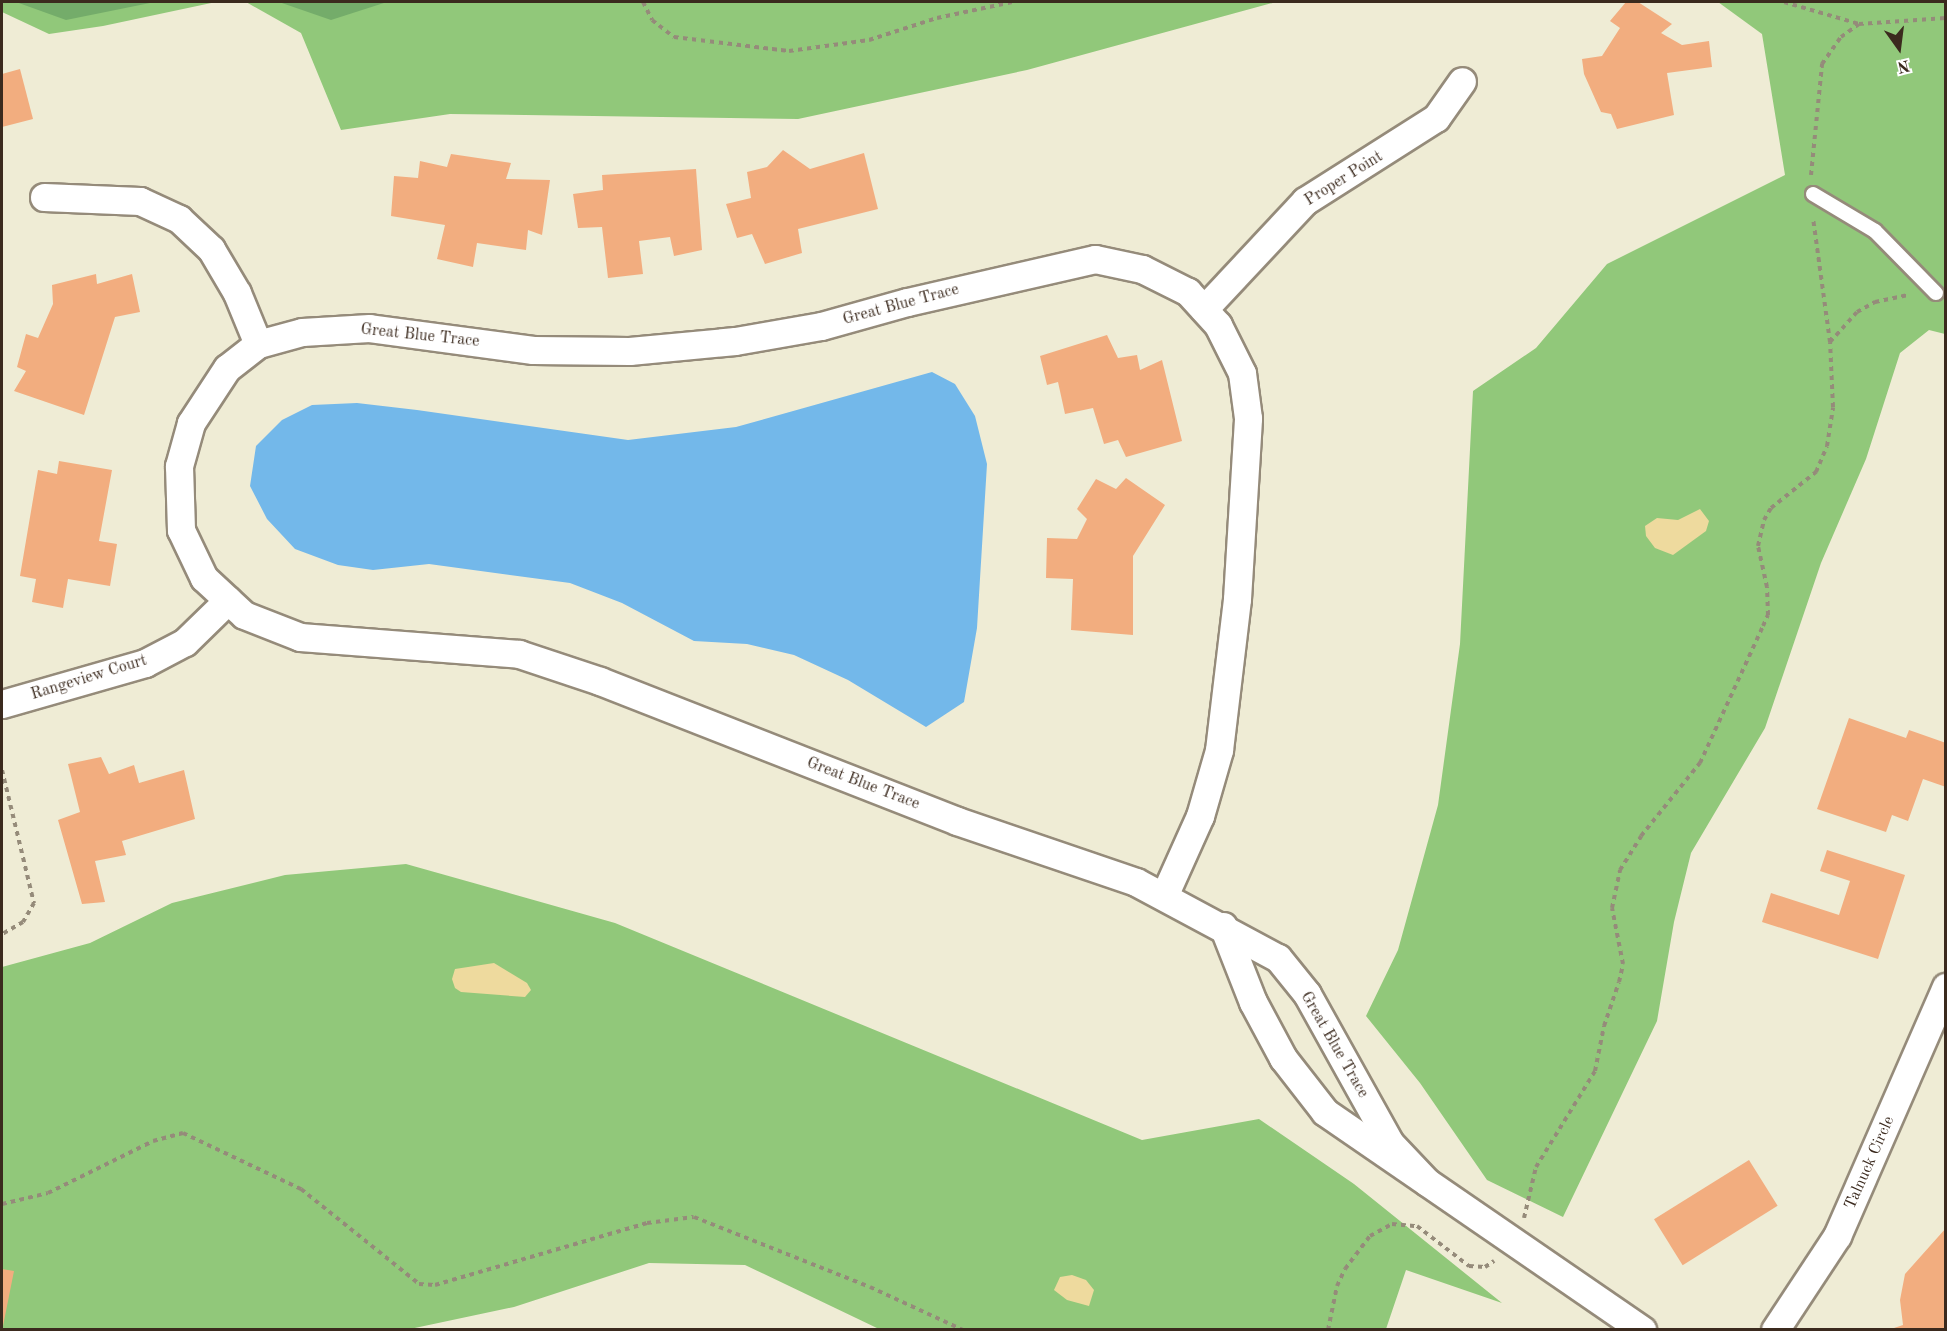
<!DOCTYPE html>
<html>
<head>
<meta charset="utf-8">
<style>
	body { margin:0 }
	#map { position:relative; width:1947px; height:1331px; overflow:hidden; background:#efecd5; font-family:"Old Standard TT",serif }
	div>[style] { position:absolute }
	.green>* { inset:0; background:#91c87a }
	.forest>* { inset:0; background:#74ac6a }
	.sand>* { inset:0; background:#eeda9e }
	.water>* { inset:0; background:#73b8ea }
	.building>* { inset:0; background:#f2ad7f; transform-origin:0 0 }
	.path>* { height:4px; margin-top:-2px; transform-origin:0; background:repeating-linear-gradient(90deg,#958b7a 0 4.5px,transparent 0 9px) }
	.roads { filter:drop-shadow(2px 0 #958b7a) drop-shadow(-2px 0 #958b7a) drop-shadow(0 2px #958b7a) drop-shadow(0 -2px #958b7a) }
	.lane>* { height:14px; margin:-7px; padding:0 7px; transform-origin:7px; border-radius:7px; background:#fff }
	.street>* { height:27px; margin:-13.5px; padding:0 13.5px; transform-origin:13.5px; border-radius:13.5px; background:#fff }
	span { translate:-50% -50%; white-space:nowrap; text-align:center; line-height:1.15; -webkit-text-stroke:5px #fff; paint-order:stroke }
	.street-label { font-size:16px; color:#3b2a1e }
	.frame { position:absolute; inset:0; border:3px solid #3b2a1e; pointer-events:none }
	.north { position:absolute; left:1869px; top:18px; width:60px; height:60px; -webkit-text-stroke:4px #fff; paint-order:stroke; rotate:166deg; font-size:16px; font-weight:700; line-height:24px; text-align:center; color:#3b2a1e }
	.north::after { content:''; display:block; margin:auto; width:21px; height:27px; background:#3b2a1e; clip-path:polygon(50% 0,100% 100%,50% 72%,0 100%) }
</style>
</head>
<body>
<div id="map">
	<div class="green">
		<i style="clip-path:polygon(2px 2px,216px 2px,103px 26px,49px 34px,2px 12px)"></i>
		<i style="clip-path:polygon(246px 2px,1276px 2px,1027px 70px,798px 119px,450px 114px,341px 130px,301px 33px)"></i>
		<i style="clip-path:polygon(1718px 2px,1945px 2px,1945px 334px,1929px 330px,1900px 353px,1866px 459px,1821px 563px,1765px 728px,1691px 853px,1674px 922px,1657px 1021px,1563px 1217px,1487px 1180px,1420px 1083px,1366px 1016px,1398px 950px,1438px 805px,1460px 644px,1473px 391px,1536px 348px,1607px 264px,1785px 175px,1762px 34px)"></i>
		<i style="clip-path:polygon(406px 864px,615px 923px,1142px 1140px,1259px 1119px,1354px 1184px,1502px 1303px,1406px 1270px,1386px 1329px,879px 1329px,745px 1265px,649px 1263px,514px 1307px,410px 1329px,2px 1330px,2px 967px,90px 943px,172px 903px,285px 875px)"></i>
	</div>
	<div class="forest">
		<i style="clip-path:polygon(16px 2px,155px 2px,66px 20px)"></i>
		<i style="clip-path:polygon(279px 2px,387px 2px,331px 20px)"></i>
	</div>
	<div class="sand">
		<i style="clip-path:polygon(1700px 509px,1709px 521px,1706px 531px,1673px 555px,1655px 548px,1646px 536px,1645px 526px,1657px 518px,1678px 520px)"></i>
		<i style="clip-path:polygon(494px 963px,527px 983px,531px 990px,525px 997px,461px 992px,455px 988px,452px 979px,455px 969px)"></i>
		<i style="clip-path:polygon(1072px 1275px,1086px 1280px,1094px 1290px,1089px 1306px,1067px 1300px,1054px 1290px,1060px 1277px)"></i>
	</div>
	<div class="water">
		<i style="clip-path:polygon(932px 372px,955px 384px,975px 416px,987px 464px,977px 628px,964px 702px,926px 727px,848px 680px,794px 655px,747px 644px,694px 641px,622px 603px,570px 583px,429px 564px,373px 570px,338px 565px,295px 549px,267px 519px,250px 486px,256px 446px,282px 420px,312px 405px,357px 403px,417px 410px,628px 440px,736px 427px)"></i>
	</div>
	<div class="building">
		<i style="clip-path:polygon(1626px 2px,1638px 2px,1672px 24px,1661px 33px,1682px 45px,1709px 41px,1712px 67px,1667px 73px,1674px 115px,1617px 129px,1611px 114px,1601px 112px,1584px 74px,1582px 59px,1602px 56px,1620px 28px,1610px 21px)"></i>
		<i style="clip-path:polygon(20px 69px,33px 119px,2px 127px,2px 74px)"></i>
		<i style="clip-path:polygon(783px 150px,810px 169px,864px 153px,878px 209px,798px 229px,802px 253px,765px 264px,752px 234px,737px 238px,726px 204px,751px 198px,747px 172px,767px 167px)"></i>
		<i style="clip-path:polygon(451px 154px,511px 163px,506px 179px,550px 180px,542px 235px,528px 230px,526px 250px,477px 243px,473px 267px,437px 259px,445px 225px,391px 216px,394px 176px,418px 178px,420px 161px,447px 167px)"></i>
		<i style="clip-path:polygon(696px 169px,702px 250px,674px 256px,670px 237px,639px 241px,643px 274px,608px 278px,602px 227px,578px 228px,573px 194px,603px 190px,602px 175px)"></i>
		<i style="clip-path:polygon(96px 274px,97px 284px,132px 274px,140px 312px,115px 317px,84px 415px,14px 391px,26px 371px,17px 367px,26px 334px,38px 338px,53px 304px,52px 285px)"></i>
		<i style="clip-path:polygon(1107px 335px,1118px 358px,1137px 355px,1140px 370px,1162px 360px,1182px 441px,1126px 457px,1118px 440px,1104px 444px,1093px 408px,1065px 414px,1058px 382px,1047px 385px,1040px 356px)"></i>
		<i style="clip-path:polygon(59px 461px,112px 470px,99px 541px,117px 544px,110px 586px,68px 579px,63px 608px,32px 602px,36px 579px,20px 576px,38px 470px,57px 474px)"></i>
		<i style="clip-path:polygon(1126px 478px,1165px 505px,1133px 556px,1133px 635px,1071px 630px,1073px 579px,1046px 578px,1047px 538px,1077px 539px,1087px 519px,1077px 509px,1096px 479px,1116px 489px)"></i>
		<i style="clip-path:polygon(1849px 718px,1906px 738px,1909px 730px,1946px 743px,1946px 787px,1923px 779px,1908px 821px,1892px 815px,1886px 832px,1817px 809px)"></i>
		<i style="clip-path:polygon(101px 757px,109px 774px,134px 765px,139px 783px,184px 770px,195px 819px,122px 841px,126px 855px,95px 861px,105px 902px,82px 904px,58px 820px,80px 812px,68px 764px)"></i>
		<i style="clip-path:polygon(1827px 850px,1905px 875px,1878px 959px,1762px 922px,1771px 893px,1839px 915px,1850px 881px,1820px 871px)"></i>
		<i style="left:1749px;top:1160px;width:54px;height:112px;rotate:58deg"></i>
		<i style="clip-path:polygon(1946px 1228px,1946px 1330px,1888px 1330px,1903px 1325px,1900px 1300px,1905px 1274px)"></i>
		<i style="clip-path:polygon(2px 1269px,14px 1271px,3px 1326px,2px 1326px)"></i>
	</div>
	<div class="path">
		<i style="left:643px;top:2px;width:20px;rotate:63deg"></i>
		<i style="left:652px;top:20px;width:28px;rotate:38deg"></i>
		<i style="left:674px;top:37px;width:116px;rotate:6.9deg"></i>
		<i style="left:789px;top:51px;width:81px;rotate:-7.8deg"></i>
		<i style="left:869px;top:40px;width:71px;rotate:-17.9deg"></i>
		<i style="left:937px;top:18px;width:77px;rotate:-12deg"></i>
		<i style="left:1784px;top:2px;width:78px;rotate:16.3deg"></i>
		<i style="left:1859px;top:24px;width:87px;rotate:-3.9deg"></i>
		<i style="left:1811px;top:175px;width:112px;rotate:-84.3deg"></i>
		<i style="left:1822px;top:64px;width:33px;rotate:-55deg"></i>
		<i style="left:1841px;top:37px;width:22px;rotate:-36deg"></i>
		<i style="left:1830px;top:342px;width:40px;rotate:-48deg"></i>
		<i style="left:1857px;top:312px;width:21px;rotate:-29deg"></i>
		<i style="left:1875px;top:302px;width:35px;rotate:-12deg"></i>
		<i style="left:2px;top:770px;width:137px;rotate:76.5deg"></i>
		<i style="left:34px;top:903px;width:22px;rotate:120deg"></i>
		<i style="left:23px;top:922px;width:24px;rotate:150deg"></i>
		<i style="left:2px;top:1204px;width:47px;rotate:-13.4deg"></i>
		<i style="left:48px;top:1193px;width:117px;rotate:-26.3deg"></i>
		<i style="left:153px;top:1141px;width:31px;rotate:-15deg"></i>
		<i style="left:183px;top:1133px;width:131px;rotate:25.4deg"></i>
		<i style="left:301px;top:1189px;width:151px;rotate:38.8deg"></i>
		<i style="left:419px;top:1284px;width:16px;rotate:4deg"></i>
		<i style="left:435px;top:1285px;width:221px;rotate:-16.3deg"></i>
		<i style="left:647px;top:1223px;width:47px;rotate:-7.3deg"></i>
		<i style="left:694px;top:1217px;width:189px;rotate:21.7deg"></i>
		<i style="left:870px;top:1287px;width:102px;rotate:24.8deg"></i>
		<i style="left:1524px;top:1218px;width:52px;rotate:-76.8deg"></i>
		<i style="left:1536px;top:1167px;width:113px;rotate:-58.4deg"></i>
		<i style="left:1595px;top:1071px;width:46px;rotate:-78.7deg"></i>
		<i style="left:1604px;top:1026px;width:46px;rotate:-71.2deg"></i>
		<i style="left:1619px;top:982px;width:18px;rotate:-77deg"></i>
		<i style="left:1623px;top:964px;width:57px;rotate:-101.1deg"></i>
		<i style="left:1612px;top:908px;width:39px;rotate:-78deg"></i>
		<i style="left:1620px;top:870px;width:40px;rotate:-58deg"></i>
		<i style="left:1641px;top:836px;width:94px;rotate:-51.1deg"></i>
		<i style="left:1700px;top:763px;width:151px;rotate:-65.3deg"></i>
		<i style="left:1763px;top:626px;width:12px;rotate:-66deg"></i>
		<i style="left:1768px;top:615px;width:28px;rotate:-92deg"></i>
		<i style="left:1767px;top:587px;width:42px;rotate:-102.4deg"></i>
		<i style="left:1758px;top:546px;width:27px;rotate:-77deg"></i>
		<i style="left:1764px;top:520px;width:14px;rotate:-60deg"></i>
		<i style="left:1771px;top:508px;width:58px;rotate:-38.7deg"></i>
		<i style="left:1816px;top:472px;width:28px;rotate:-67deg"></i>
		<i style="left:1827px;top:446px;width:39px;rotate:-81deg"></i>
		<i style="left:1833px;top:407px;width:65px;rotate:-92.6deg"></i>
		<i style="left:1830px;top:342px;width:125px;rotate:-97.8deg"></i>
		<i style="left:1328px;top:1330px;width:45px;rotate:-78.4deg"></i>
		<i style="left:1337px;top:1286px;width:19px;rotate:-65deg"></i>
		<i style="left:1345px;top:1269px;width:41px;rotate:-52.9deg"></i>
		<i style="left:1370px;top:1236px;width:25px;rotate:-29deg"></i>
		<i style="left:1392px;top:1224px;width:25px;rotate:5deg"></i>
		<i style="left:1417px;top:1226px;width:66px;rotate:37.6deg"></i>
		<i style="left:1469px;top:1266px;width:16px;rotate:4deg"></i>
		<i style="left:1485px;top:1267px;width:11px;rotate:-34deg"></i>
	</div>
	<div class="roads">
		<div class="lane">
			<i style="left:1813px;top:194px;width:72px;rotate:30.8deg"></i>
			<i style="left:1875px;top:231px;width:87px;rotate:45.5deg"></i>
		</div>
		<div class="street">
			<i style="left:44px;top:197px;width:96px;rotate:2.4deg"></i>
			<i style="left:140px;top:201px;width:43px;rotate:24.8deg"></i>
			<i style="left:179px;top:219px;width:44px;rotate:43.2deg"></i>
			<i style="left:211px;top:249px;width:51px;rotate:59.4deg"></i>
			<i style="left:237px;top:293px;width:55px;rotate:67.6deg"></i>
			<i style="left:1204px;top:309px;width:148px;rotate:-46.9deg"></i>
			<i style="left:1305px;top:201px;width:155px;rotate:-32.4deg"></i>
			<i style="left:1436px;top:118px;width:45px;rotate:-54.9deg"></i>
			<i style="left:2px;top:704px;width:149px;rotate:-16deg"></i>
			<i style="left:145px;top:663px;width:45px;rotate:-27.7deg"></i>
			<i style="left:185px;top:642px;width:60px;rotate:-44.3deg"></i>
			<i style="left:1164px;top:896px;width:88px;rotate:-65.8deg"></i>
			<i style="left:1200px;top:816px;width:69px;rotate:-73.9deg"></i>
			<i style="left:1219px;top:750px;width:152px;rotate:-83.2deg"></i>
			<i style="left:1237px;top:599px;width:181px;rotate:-86.5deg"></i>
			<i style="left:1248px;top:418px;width:45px;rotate:-97.6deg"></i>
			<i style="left:1242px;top:373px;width:54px;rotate:-116.6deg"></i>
			<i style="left:1218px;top:325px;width:45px;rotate:-132.3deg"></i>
			<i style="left:1188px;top:292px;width:51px;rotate:-153.4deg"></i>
			<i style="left:1142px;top:269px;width:48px;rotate:-168deg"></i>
			<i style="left:1095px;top:259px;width:193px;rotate:167.1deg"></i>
			<i style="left:907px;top:302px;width:89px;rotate:164.4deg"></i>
			<i style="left:821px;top:326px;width:87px;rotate:170.1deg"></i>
			<i style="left:735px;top:341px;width:106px;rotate:174.6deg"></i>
			<i style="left:629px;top:351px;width:96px;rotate:-179.4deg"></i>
			<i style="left:533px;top:350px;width:165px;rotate:-172.4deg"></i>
			<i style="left:369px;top:328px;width:67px;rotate:176.6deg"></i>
			<i style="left:302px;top:332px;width:46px;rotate:164.7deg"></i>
			<i style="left:258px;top:344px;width:39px;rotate:142deg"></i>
			<i style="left:227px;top:368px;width:66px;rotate:123.2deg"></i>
			<i style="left:191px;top:423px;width:45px;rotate:105.6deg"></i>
			<i style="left:179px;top:466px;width:64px;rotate:88.2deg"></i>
			<i style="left:181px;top:530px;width:53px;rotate:64.4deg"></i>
			<i style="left:204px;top:578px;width:54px;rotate:42.8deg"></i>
			<i style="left:244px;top:615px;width:60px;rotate:21.4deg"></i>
			<i style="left:300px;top:637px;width:220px;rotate:4.4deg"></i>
			<i style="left:519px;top:654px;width:85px;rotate:18.4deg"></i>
			<i style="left:600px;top:681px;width:383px;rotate:21.4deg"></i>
			<i style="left:957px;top:821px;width:189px;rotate:18.8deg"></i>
			<i style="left:1136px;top:882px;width:161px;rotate:28.2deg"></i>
			<i style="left:1278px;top:958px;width:46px;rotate:51.1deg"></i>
			<i style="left:1307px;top:994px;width:171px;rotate:60.9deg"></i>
			<i style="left:1390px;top:1143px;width:54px;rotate:46.5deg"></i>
			<i style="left:1223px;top:926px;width:82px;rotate:68.5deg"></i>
			<i style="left:1253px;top:1002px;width:64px;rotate:61.8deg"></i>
			<i style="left:1283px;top:1058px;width:68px;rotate:52.1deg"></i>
			<i style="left:1325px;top:1112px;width:385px;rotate:34.5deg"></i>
			<i style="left:1775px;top:1330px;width:113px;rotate:-56.6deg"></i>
			<i style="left:1837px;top:1236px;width:272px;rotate:-66.4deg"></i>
		</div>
	</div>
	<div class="street-label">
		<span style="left:1344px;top:179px;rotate:-32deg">Proper Point</span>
		<span style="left:901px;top:305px;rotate:-15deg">Great Blue Trace</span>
		<span style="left:420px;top:336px;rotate:6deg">Great Blue Trace</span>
		<span style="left:89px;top:678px;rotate:-17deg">Rangeview Court</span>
		<span style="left:863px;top:784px;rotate:21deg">Great Blue Trace</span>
		<span style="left:1334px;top:1045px;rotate:60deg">Great Blue Trace</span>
		<span style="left:1870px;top:1163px;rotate:-66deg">Talnuck Circle</span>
	</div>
	<div class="frame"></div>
	<div class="north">N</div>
</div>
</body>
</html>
